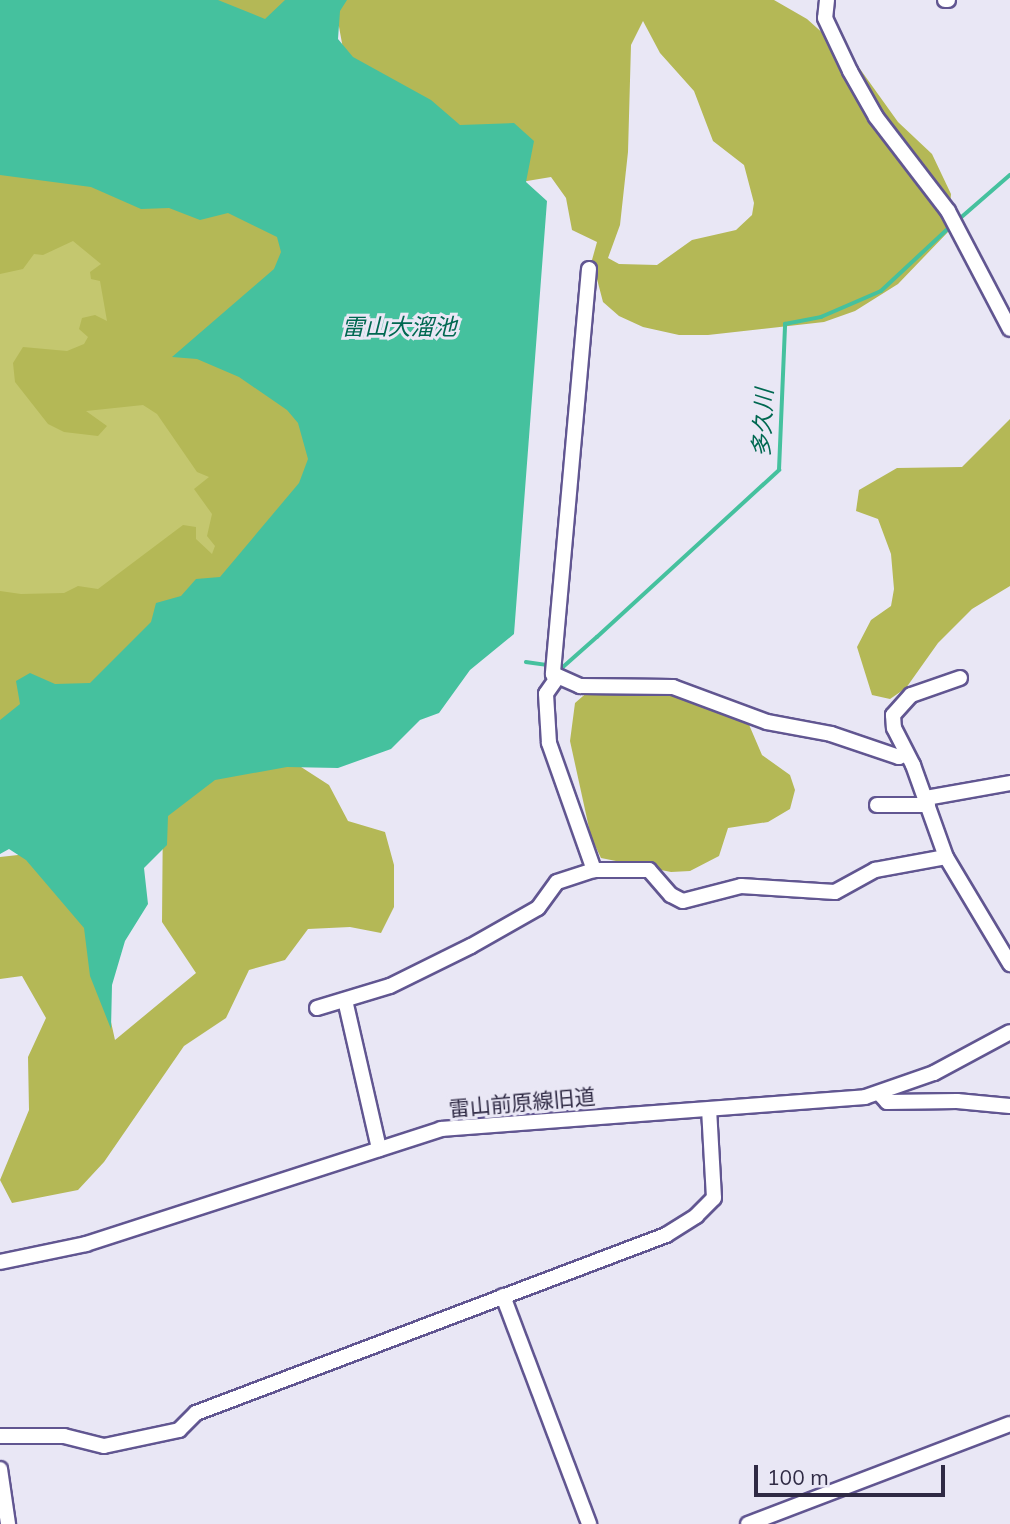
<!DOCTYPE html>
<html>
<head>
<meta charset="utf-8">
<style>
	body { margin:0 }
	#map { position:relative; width:1010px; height:1524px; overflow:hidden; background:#e9e7f5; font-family:Mulish,"Noto Sans JP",sans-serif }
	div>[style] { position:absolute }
	.green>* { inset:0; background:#c4c76f }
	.forest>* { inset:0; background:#b4b856 }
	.water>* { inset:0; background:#45c19e }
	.stream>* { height:3.5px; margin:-1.75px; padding:0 1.75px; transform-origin:1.75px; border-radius:1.75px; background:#45c19e }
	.roads { filter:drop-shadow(2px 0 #615691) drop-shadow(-2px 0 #615691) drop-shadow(0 2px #615691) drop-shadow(0 -2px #615691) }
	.minor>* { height:14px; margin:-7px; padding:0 7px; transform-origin:7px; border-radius:7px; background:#fff }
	span { translate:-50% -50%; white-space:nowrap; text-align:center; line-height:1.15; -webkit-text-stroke:6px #e9e7f5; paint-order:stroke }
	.street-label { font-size:21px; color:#2f2a44 }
	.water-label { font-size:23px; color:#006851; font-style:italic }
	.scale { position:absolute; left:754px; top:1465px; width:191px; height:32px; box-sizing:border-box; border:4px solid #2f2a44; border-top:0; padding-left:9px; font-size:21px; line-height:24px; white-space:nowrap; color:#2f2a44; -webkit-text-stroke:5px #e9e7f5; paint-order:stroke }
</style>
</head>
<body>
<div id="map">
	<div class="green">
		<i style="clip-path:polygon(0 194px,255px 240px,208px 385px,225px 555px,0 672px)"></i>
	</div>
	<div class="forest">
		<i style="clip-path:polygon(196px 0,300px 0,264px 32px)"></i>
		<i style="clip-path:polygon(evenodd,339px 0,774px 0,807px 19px,855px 62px,898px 122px,932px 154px,951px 194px,948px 232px,898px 284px,855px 311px,824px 322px,708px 335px,679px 335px,643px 327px,619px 316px,603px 302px,592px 260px,597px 242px,572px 230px,566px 198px,551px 177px,521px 182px,467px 139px,346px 65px,335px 5px,339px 0,643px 21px,660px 53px,694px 91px,713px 141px,744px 165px,754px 203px,752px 215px,736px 230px,692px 240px,657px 265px,619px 264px,608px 258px,620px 225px,628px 152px,631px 45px,643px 21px)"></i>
		<i style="clip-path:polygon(0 166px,261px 216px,289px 243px,312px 475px,246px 563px,108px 682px,0 731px,0 591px,21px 594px,64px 593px,78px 586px,98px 589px,183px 525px,196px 527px,196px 539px,212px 554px,215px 546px,207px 536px,212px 514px,194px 489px,209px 477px,197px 472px,157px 414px,143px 405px,86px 411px,107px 426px,98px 436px,64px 432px,48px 424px,15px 382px,13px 363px,23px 347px,67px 351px,84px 344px,88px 337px,79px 329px,82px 318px,95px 315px,107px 321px,100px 281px,91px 279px,90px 272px,101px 264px,73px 241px,43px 255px,34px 254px,23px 269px,0 274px)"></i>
		<i style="clip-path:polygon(1010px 419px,1010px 586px,972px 609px,938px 643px,906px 688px,890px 699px,872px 695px,857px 647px,871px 620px,891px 606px,894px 589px,891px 554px,878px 519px,856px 511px,859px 490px,897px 468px,962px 467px)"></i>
		<i style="clip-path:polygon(667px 681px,728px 701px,747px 720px,762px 755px,790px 775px,795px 790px,790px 809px,768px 822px,728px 828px,719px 856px,690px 871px,671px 872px,601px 858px,591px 837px,570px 741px,575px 703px,590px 690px)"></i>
		<i style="clip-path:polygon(284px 756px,329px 785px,348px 821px,385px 832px,394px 865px,394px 907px,381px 933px,350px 927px,308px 929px,285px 960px,249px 970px,226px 1018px,184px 1046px,104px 1162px,78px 1190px,12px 1203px,0 1180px,29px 1110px,28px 1057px,46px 1018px,22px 976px,0 979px,0 857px,27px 854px,90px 927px,115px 1040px,196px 973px,162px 922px,163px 807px,205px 775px)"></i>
	</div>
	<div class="water">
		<i style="clip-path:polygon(0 0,218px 0,265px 19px,285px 0,347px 0,340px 11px,338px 39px,353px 57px,431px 100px,460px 125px,514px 123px,534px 141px,526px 182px,547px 201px,514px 634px,470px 670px,439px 713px,420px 720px,391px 749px,338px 768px,287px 767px,215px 780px,168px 816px,167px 845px,144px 868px,148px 904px,125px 941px,112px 985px,111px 1029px,90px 976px,84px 928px,26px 860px,9px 849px,0 854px,0 720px,20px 704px,16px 681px,30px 673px,55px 684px,90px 683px,151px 622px,156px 603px,181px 596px,196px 579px,220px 577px,299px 483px,308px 459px,298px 423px,287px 410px,239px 377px,197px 359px,172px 357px,274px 269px,281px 252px,277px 237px,228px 213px,200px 220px,169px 208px,141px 209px,91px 187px,0 175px)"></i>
	</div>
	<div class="stream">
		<i style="left:957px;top:221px;width:70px;rotate:-41deg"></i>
		<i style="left:526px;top:662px;width:22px;rotate:8deg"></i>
		<i style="left:556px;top:666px;width:7px;rotate:8deg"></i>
		<i style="left:563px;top:667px;width:45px;rotate:-41.4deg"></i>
		<i style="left:597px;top:637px;width:247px;rotate:-42.5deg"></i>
		<i style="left:779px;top:470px;width:146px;rotate:-87.6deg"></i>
		<i style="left:785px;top:324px;width:37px;rotate:-11deg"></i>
		<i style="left:821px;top:317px;width:65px;rotate:-23.4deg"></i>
		<i style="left:881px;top:291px;width:96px;rotate:-42.9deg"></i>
	</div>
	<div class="roads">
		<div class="minor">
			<i style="left:827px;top:0;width:18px;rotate:96deg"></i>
			<i style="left:825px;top:18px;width:59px;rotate:64.7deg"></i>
			<i style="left:850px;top:71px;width:53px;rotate:60.5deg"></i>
			<i style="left:876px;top:117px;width:118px;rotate:52.5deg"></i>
			<i style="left:948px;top:211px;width:133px;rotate:62.3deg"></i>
			<i style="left:945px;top:0;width:3px"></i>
			<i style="left:589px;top:269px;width:407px;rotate:95.1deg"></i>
			<i style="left:553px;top:674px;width:30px;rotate:24deg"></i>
			<i style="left:580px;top:686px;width:93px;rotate:0.6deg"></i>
			<i style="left:673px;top:687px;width:100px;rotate:20.4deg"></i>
			<i style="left:767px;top:722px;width:65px;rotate:10.6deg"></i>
			<i style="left:831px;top:734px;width:72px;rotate:18.7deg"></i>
			<i style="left:899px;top:757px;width:8px;rotate:-30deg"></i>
			<i style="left:557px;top:678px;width:19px;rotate:125deg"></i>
			<i style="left:546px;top:694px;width:49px;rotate:86.5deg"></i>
			<i style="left:549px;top:743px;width:135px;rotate:70.5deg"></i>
			<i style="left:960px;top:678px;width:52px;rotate:160.9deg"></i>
			<i style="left:911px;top:695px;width:27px;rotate:132deg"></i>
			<i style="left:893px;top:715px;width:13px;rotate:86deg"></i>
			<i style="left:894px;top:728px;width:42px;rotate:62.8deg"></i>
			<i style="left:913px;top:765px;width:98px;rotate:70.3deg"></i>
			<i style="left:946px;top:857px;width:125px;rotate:59.1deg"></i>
			<i style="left:926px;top:798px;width:85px;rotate:-10.1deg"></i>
			<i style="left:877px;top:805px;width:51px"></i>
			<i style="left:345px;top:1000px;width:153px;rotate:77.1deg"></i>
			<i style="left:317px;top:1008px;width:76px;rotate:-16.8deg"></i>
			<i style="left:390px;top:986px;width:90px;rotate:-26.3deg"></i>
			<i style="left:471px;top:946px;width:77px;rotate:-29.6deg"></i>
			<i style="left:538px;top:908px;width:32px;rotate:-54deg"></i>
			<i style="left:557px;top:882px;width:39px;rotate:-18deg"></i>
			<i style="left:594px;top:870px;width:55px"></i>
			<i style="left:649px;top:870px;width:33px;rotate:49deg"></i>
			<i style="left:671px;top:895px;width:13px;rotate:27deg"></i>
			<i style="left:683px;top:901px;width:60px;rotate:-14.5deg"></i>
			<i style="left:741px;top:886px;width:94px;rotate:3.7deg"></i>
			<i style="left:835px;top:892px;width:46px;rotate:-28.8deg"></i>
			<i style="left:875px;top:870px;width:72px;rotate:-10.4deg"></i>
			<i style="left:879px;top:1093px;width:12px;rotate:48deg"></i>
			<i style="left:887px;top:1102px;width:70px;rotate:-0.8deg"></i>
			<i style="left:957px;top:1101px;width:53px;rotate:5.4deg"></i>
			<i style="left:0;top:1262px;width:88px;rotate:-11.8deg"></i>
			<i style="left:86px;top:1244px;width:373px;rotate:-17.9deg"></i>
			<i style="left:441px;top:1129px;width:425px;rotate:-4.3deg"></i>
			<i style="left:865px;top:1097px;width:73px;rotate:-19.2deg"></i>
			<i style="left:934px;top:1073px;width:86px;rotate:-28.3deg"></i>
			<i style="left:503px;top:1296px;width:244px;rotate:69.3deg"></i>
			<i style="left:0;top:1436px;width:64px"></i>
			<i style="left:64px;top:1436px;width:41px;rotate:14deg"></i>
			<i style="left:104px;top:1446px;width:77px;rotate:-12deg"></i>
			<i style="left:179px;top:1430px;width:24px;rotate:-45deg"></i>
			<i style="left:196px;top:1413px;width:503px;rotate:-20.74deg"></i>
			<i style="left:666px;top:1235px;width:36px;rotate:-32deg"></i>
			<i style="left:696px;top:1216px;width:25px;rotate:-45deg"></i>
			<i style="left:714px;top:1198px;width:89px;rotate:-93.2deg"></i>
			<i style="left:0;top:1469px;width:56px;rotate:81.7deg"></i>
			<i style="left:748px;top:1524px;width:280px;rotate:-20.9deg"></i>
		</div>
	</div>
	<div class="street-label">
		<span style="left:522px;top:1102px;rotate:-5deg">雷山前原線旧道</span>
	</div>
	<div class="water-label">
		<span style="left:399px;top:327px">雷山大溜池</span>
		<span style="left:763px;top:423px;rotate:-87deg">多久川</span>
	</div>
	<div class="scale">100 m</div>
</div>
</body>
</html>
